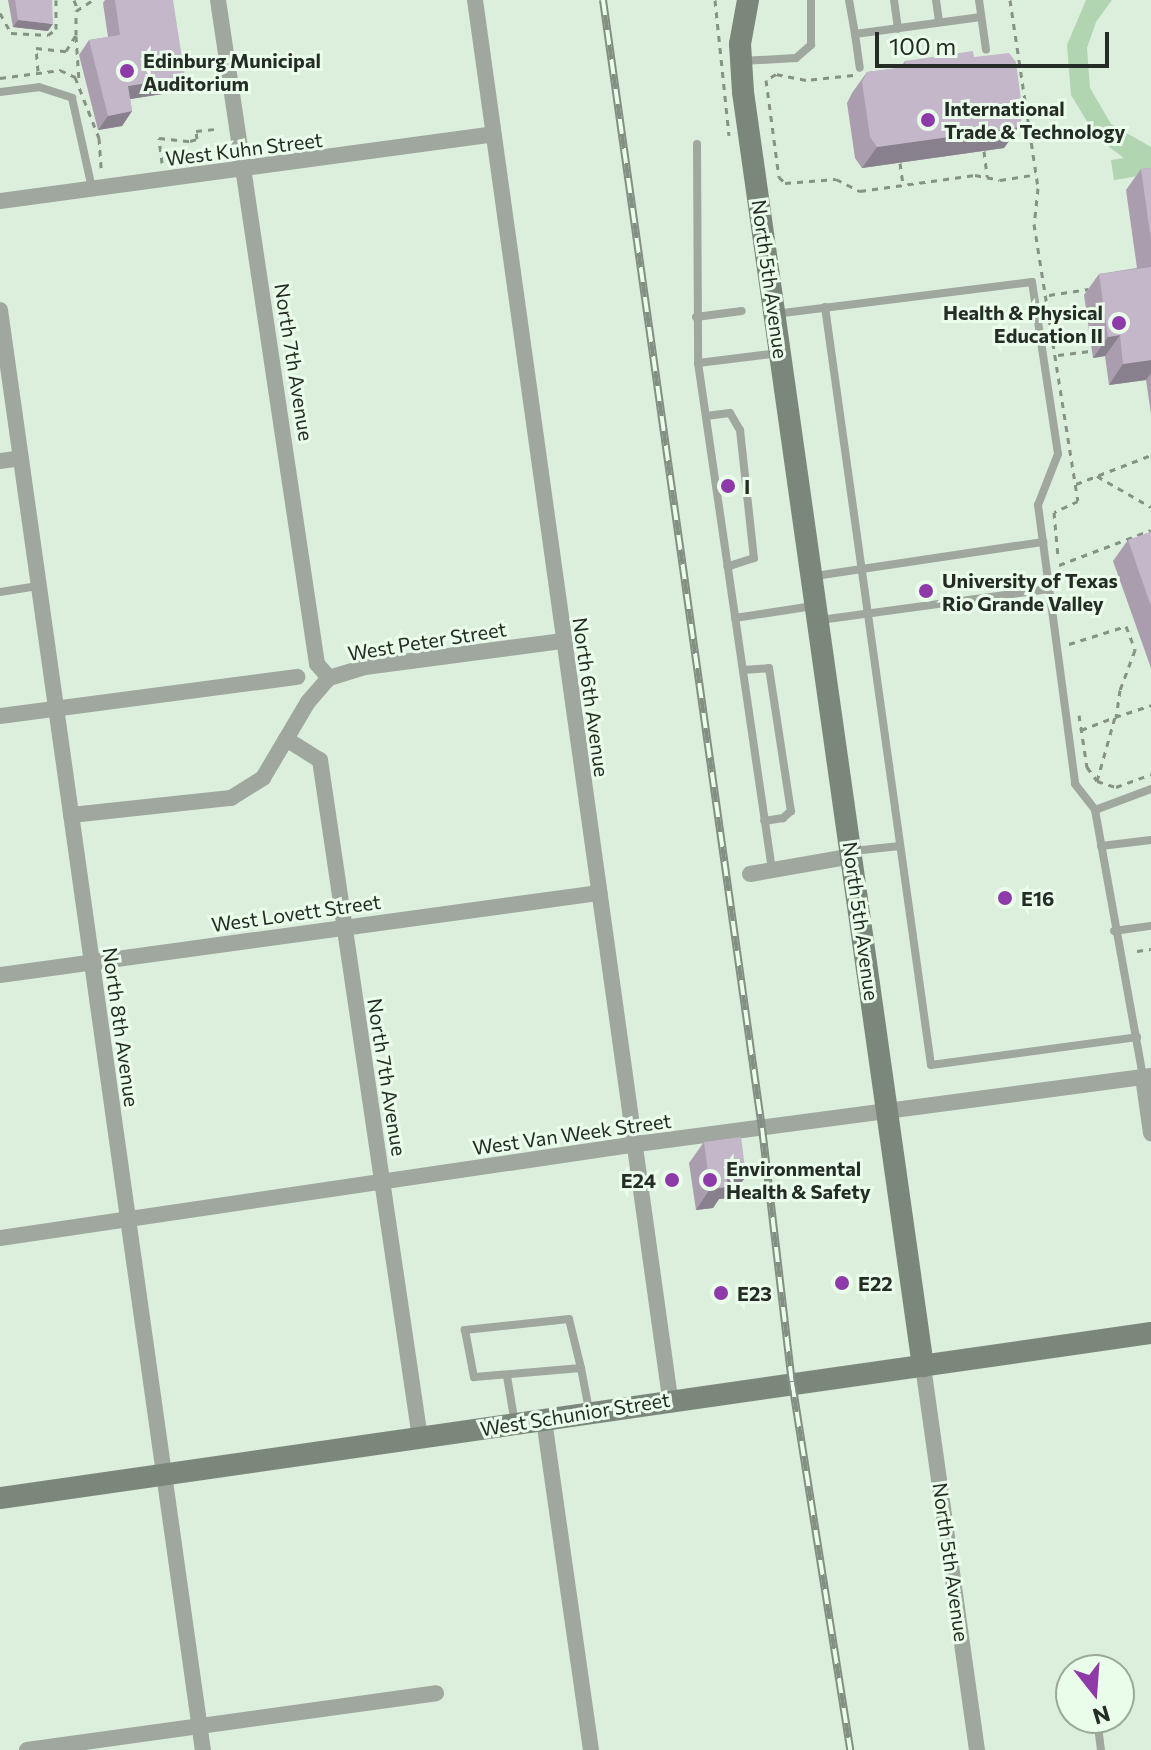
<!DOCTYPE html>
<html>
<head>
<meta charset="utf-8">
<style>
	body { margin:0 }
	#map { position:relative; width:1151px; height:1750px; overflow:hidden; background:#dceedc; font-family:Commissioner,sans-serif }
	div>[style] { position:absolute }
	.green>* { inset:0; background:#b1d4b1 }
	.path>* { height:3px; margin-top:-1.5px; transform-origin:0; background:repeating-linear-gradient(90deg,#859285 0 6px,transparent 0 12px) }
	.lane>* { height:8px; margin:-4px; padding:0 4px; transform-origin:4px; border-radius:4px; background:#9fa79f }
	.street>* { height:16px; margin:-8px; padding:0 8px; transform-origin:8px; border-radius:8px; background:#9fa79f }
	.secondary>* { height:22px; margin:-11px; padding:0 11px; transform-origin:11px; border-radius:11px; background:#7c877c }
	.rail>* { height:8px; margin-top:-4px; transform-origin:0; background:repeating-linear-gradient(90deg,#eafcea 0 15px,#828f82 0 30px); box-sizing:border-box; border-block:2px solid #828f82 }
	.wall>* { inset:0; background:#a99dae }
	.shaded-wall>* { inset:0; background:#89808d }
	.building>* { inset:0; background:#c4b7ca }
	.dots>* { width:22px; height:22px; translate:-50% -50%; box-sizing:border-box; border:4px solid #eafcea; border-radius:50% }
	span { translate:-50% -50%; white-space:nowrap; text-align:center; line-height:1.15; -webkit-text-stroke:6px #eafcea; paint-order:stroke }
	.poi-label { font-size:20px; color:#252c25; font-weight:700 }
	.left { translate:0 -50%; text-align:left }
	.right { translate:-100% -50%; text-align:right }
	.street-label { font-size:20px; color:#252c25 }
	.north { position:absolute; left:1055px; top:1654px; width:80px; height:80px; box-sizing:border-box; background:#eafcea; border:2px solid #9ba99b; border-radius:50%; rotate:163deg; font-size:22px; font-weight:700; line-height:32px; text-align:center; color:#252c25 }
	.north::after { content:''; display:block; margin:auto; width:28px; height:36px; background:#8e3ba9; clip-path:polygon(50% 0,100% 100%,50% 72%,0 100%) }
	.scale { position:absolute; left:875px; top:32px; width:234px; height:36px; box-sizing:border-box; border:4px solid #252c25; border-top:0; padding-left:10px; font-size:24px; line-height:28px; white-space:nowrap; color:#252c25; -webkit-text-stroke:6px #eafcea; paint-order:stroke }
</style>
</head>
<body>
<div id="map">
	<div class="green">
		<i style="clip-path:polygon(1086px 0,1112px 0,1096px 22px,1087px 48px,1090px 88px,1111px 124px,1151px 147px,1151px 174px,1114px 180px,1111px 160px,1124px 158px,1097px 138px,1071px 95px,1067px 45px)"></i>
	</div>
	<div class="path">
		<i style="left:74px;top:0;width:11px;rotate:68deg"></i>
		<i style="left:715px;top:0;width:136px;rotate:84.1deg"></i>
		<i style="left:1010px;top:0;width:190px;rotate:81.5deg"></i>
		<i style="left:1038px;top:188px;width:36px;rotate:96deg"></i>
		<i style="left:1034px;top:224px;width:280px;rotate:81deg"></i>
		<i style="left:1078px;top:501px;width:26px;rotate:155deg"></i>
		<i style="left:1054px;top:512px;width:45px;rotate:84.9deg"></i>
		<i style="left:0;top:13px;width:23px;rotate:61deg"></i>
		<i style="left:11px;top:33px;width:37px;rotate:3deg"></i>
		<i style="left:48px;top:35px;width:10px;rotate:-37deg"></i>
		<i style="left:56px;top:29px;width:29px;rotate:-90deg"></i>
		<i style="left:76px;top:36px;width:45px;rotate:86.2deg"></i>
		<i style="left:38px;top:71px;width:23px;rotate:-95deg"></i>
		<i style="left:36px;top:48px;width:30px;rotate:6deg"></i>
		<i style="left:66px;top:51px;width:19px;rotate:-58deg"></i>
		<i style="left:76px;top:35px;width:24px;rotate:-90deg"></i>
		<i style="left:76px;top:11px;width:20px;rotate:-33deg"></i>
		<i style="left:853px;top:75px;width:47px;rotate:173.9deg"></i>
		<i style="left:806px;top:80px;width:31px;rotate:-169deg"></i>
		<i style="left:776px;top:74px;width:12px;rotate:149deg"></i>
		<i style="left:766px;top:80px;width:98px;rotate:82.4deg"></i>
		<i style="left:779px;top:177px;width:8px;rotate:45deg"></i>
		<i style="left:785px;top:183px;width:51px;rotate:-4.5deg"></i>
		<i style="left:836px;top:179px;width:27px;rotate:27deg"></i>
		<i style="left:860px;top:191px;width:116px;rotate:-7.9deg"></i>
		<i style="left:975px;top:175px;width:25px;rotate:11deg"></i>
		<i style="left:1000px;top:180px;width:36px;rotate:-9deg"></i>
		<i style="left:0;top:78px;width:61px;rotate:-7.6deg"></i>
		<i style="left:60px;top:70px;width:17px;rotate:25deg"></i>
		<i style="left:75px;top:77px;width:66px;rotate:68.5deg"></i>
		<i style="left:99px;top:138px;width:31px;rotate:86deg"></i>
		<i style="left:984px;top:151px;width:26px;rotate:83deg"></i>
		<i style="left:162px;top:163px;width:25px;rotate:-97deg"></i>
		<i style="left:159px;top:138px;width:31px;rotate:6deg"></i>
		<i style="left:190px;top:141px;width:7px;rotate:-16deg"></i>
		<i style="left:197px;top:139px;width:8px;rotate:-97deg"></i>
		<i style="left:196px;top:131px;width:18px;rotate:-6deg"></i>
		<i style="left:900px;top:163px;width:22px;rotate:82deg"></i>
		<i style="left:1049px;top:295px;width:40px;rotate:-8.5deg"></i>
		<i style="left:1058px;top:355px;width:34px;rotate:-7deg"></i>
		<i style="left:1097px;top:476px;width:62px;rotate:29.9deg"></i>
		<i style="left:1076px;top:484px;width:80px;rotate:-21.1deg"></i>
		<i style="left:1059px;top:565px;width:98px;rotate:-20.8deg"></i>
		<i style="left:1069px;top:644px;width:60px;rotate:-17.5deg"></i>
		<i style="left:1126px;top:626px;width:26px;rotate:69deg"></i>
		<i style="left:1135px;top:650px;width:43px;rotate:110.6deg"></i>
		<i style="left:1120px;top:690px;width:27px;rotate:98deg"></i>
		<i style="left:1079px;top:715px;width:53px;rotate:81.3deg"></i>
		<i style="left:1087px;top:767px;width:17px;rotate:54deg"></i>
		<i style="left:1097px;top:781px;width:20px;rotate:18deg"></i>
		<i style="left:1116px;top:787px;width:37px;rotate:-20deg"></i>
		<i style="left:1081px;top:730px;width:36px;rotate:-21deg"></i>
		<i style="left:1097px;top:781px;width:66px;rotate:-74.3deg"></i>
		<i style="left:1115px;top:717px;width:38px;rotate:-18deg"></i>
		<i style="left:1137px;top:951px;width:14px;rotate:-8deg"></i>
	</div>
	<div class="lane">
		<i style="left:849px;top:0;width:35px;rotate:80deg"></i>
		<i style="left:855px;top:34px;width:127px;rotate:-7.7deg"></i>
		<i style="left:894px;top:0;width:29px;rotate:82deg"></i>
		<i style="left:936px;top:0;width:22px;rotate:82deg"></i>
		<i style="left:979px;top:0;width:50px;rotate:82deg"></i>
		<i style="left:855px;top:34px;width:34px;rotate:82deg"></i>
		<i style="left:742px;top:61px;width:54px;rotate:-3.2deg"></i>
		<i style="left:796px;top:58px;width:20px;rotate:-41deg"></i>
		<i style="left:811px;top:45px;width:45px;rotate:-90deg"></i>
		<i style="left:0;top:92px;width:39px;rotate:-7deg"></i>
		<i style="left:39px;top:87px;width:35px;rotate:18deg"></i>
		<i style="left:72px;top:98px;width:92px;rotate:77.5deg"></i>
		<i style="left:697px;top:144px;width:219px;rotate:89.7deg"></i>
		<i style="left:825px;top:307px;width:765px;rotate:82.04deg"></i>
		<i style="left:931px;top:1065px;width:208px;rotate:-7.7deg"></i>
		<i style="left:775px;top:314px;width:259px;rotate:-7.1deg"></i>
		<i style="left:1032px;top:282px;width:174px;rotate:81.4deg"></i>
		<i style="left:1058px;top:454px;width:55px;rotate:111.4deg"></i>
		<i style="left:1038px;top:505px;width:281px;rotate:82.4deg"></i>
		<i style="left:1075px;top:784px;width:33px;rotate:52deg"></i>
		<i style="left:1095px;top:810px;width:271px;rotate:79.8deg"></i>
		<i style="left:696px;top:317px;width:46px;rotate:-7.4deg"></i>
		<i style="left:706px;top:416px;width:24px;rotate:-7deg"></i>
		<i style="left:730px;top:413px;width:20px;rotate:60deg"></i>
		<i style="left:740px;top:430px;width:129px;rotate:83.8deg"></i>
		<i style="left:754px;top:558px;width:28px;rotate:162deg"></i>
		<i style="left:815px;top:576px;width:231px;rotate:-8.5deg"></i>
		<i style="left:0;top:592px;width:38px;rotate:-9deg"></i>
		<i style="left:735px;top:618px;width:79px;rotate:-8.7deg"></i>
		<i style="left:820px;top:620px;width:231px;rotate:-7.7deg"></i>
		<i style="left:743px;top:670px;width:26px;rotate:-4deg"></i>
		<i style="left:769px;top:668px;width:145px;rotate:81.3deg"></i>
		<i style="left:791px;top:811px;width:11px;rotate:139deg"></i>
		<i style="left:783px;top:818px;width:19px;rotate:171deg"></i>
		<i style="left:1095px;top:810px;width:60px;rotate:-20.6deg"></i>
		<i style="left:1101px;top:846px;width:50px;rotate:-6.8deg"></i>
		<i style="left:853px;top:851px;width:47px;rotate:-6.1deg"></i>
		<i style="left:772px;top:870px;width:512px;rotate:-98.3deg"></i>
		<i style="left:698px;top:363px;width:83px;rotate:-7deg"></i>
		<i style="left:1114px;top:931px;width:37px;rotate:-8deg"></i>
		<i style="left:581px;top:1368px;width:50px;rotate:-103.8deg"></i>
		<i style="left:569px;top:1319px;width:105px;rotate:174deg"></i>
		<i style="left:465px;top:1330px;width:48px;rotate:79.2deg"></i>
		<i style="left:474px;top:1377px;width:107px;rotate:-4.8deg"></i>
		<i style="left:581px;top:1368px;width:43px;rotate:79.2deg"></i>
		<i style="left:507px;top:1376px;width:49px;rotate:80.5deg"></i>
		<i style="left:1090px;top:1660px;width:10px;rotate:84deg"></i>
		<i style="left:1097px;top:1718px;width:32px;rotate:83deg"></i>
	</div>
	<div class="street">
		<i style="left:218px;top:0;width:671px;rotate:81.52deg"></i>
		<i style="left:317px;top:664px;width:18px;rotate:49deg"></i>
		<i style="left:475px;top:0;width:1413px;rotate:82.06deg"></i>
		<i style="left:0;top:201px;width:498px;rotate:-7.7deg"></i>
		<i style="left:0;top:310px;width:1454px;rotate:81.98deg"></i>
		<i style="left:0;top:461px;width:21px;rotate:-8deg"></i>
		<i style="left:0;top:716px;width:300px;rotate:-7.5deg"></i>
		<i style="left:286px;top:739px;width:40px;rotate:32deg"></i>
		<i style="left:320px;top:760px;width:685px;rotate:81.61deg"></i>
		<i style="left:71px;top:815px;width:161px;rotate:-6.1deg"></i>
		<i style="left:231px;top:798px;width:38px;rotate:-32deg"></i>
		<i style="left:263px;top:778px;width:88px;rotate:-59.4deg"></i>
		<i style="left:308px;top:702px;width:32px;rotate:-49deg"></i>
		<i style="left:329px;top:678px;width:38px;rotate:-17deg"></i>
		<i style="left:365px;top:667px;width:200px;rotate:-7.5deg"></i>
		<i style="left:750px;top:874px;width:105px;rotate:-9.9deg"></i>
		<i style="left:0;top:975px;width:605px;rotate:-7.8deg"></i>
		<i style="left:1143px;top:1077px;width:57px;rotate:81.9deg"></i>
		<i style="left:0;top:1238px;width:644px;rotate:-8.39deg"></i>
		<i style="left:637px;top:1144px;width:518px;rotate:-7.54deg"></i>
		<i style="left:923px;top:1366px;width:388px;rotate:82deg"></i>
		<i style="left:544px;top:1420px;width:333px;rotate:81.9deg"></i>
		<i style="left:27px;top:1750px;width:413px;rotate:-7.9deg"></i>
	</div>
	<div class="secondary">
		<i style="left:748px;top:0;width:45px;rotate:100.3deg"></i>
		<i style="left:740px;top:44px;width:48px;rotate:86.4deg"></i>
		<i style="left:743px;top:92px;width:1287px;rotate:81.96deg"></i>
		<i style="left:0;top:1498px;width:1163px;rotate:-8.16deg"></i>
	</div>
	<div class="rail">
		<i style="left:603px;top:0;width:1139px;rotate:81.98deg"></i>
		<i style="left:762px;top:1128px;width:256px;rotate:83.3deg"></i>
		<i style="left:792px;top:1382px;width:373px;rotate:81deg"></i>
	</div>
	<div class="wall">
		<i style="clip-path:polygon(8px 0,52px 0,48px 31px,13px 27px)"></i>
		<i style="clip-path:polygon(105px 0,173px 0,175px 92px,130px 99px,132px 111px,122px 126px,98px 130px,79px 55px,89px 40px,108px 37px,103px 3px)"></i>
		<i style="clip-path:polygon(974px 57px,1019px 127px,1004px 148px,862px 168px,855px 158px,847px 103px,852px 93px,867px 72px,900px 68px,905px 61px)"></i>
		<i style="clip-path:polygon(1151px 168px,1151px 414px,1146px 380px,1109px 385px,1105px 356px,1093px 358px,1084px 295px,1099px 274px,1137px 268px,1126px 190px,1141px 169px)"></i>
		<i style="clip-path:polygon(1151px 532px,1151px 668px,1113px 561px,1128px 540px)"></i>
		<i style="clip-path:polygon(704px 1142px,746px 1176px,731px 1198px,719px 1199px,713px 1208px,696px 1210px,689px 1163px)"></i>
	</div>
	<div class="shaded-wall">
		<i style="clip-path:polygon(18px 20px,53px 24px,48px 31px,13px 27px)"></i>
		<i style="clip-path:polygon(185px 77px,175px 92px,118px 101px,128px 86px)"></i>
		<i style="clip-path:polygon(132px 111px,122px 126px,98px 130px,108px 116px)"></i>
		<i style="clip-path:polygon(1019px 127px,1004px 148px,862px 168px,877px 147px)"></i>
		<i style="clip-path:polygon(1120px 335px,1105px 356px,1093px 358px,1108px 337px)"></i>
		<i style="clip-path:polygon(1151px 360px,1151px 373px,1146px 380px,1109px 385px,1123px 364px)"></i>
		<i style="clip-path:polygon(746px 1176px,731px 1198px,719px 1199px,713px 1208px,696px 1210px,710px 1189px,727px 1179px)"></i>
	</div>
	<div class="building">
		<i style="clip-path:polygon(15px 0,52px 0,53px 24px,18px 20px)"></i>
		<i style="clip-path:polygon(115px 0,173px 0,185px 77px,128px 86px,132px 111px,108px 116px,89px 40px,120px 35px)"></i>
		<i style="clip-path:polygon(973px 51px,974px 57px,1009px 53px,1016px 62px,1023px 115px,1019px 127px,877px 147px,870px 137px,862px 82px,867px 72px,905px 67px,905px 61px)"></i>
		<i style="clip-path:polygon(1151px 168px,1151px 240px,1141px 169px)"></i>
		<i style="clip-path:polygon(1151px 267px,1151px 360px,1123px 364px,1120px 335px,1108px 337px,1099px 274px)"></i>
		<i style="clip-path:polygon(1151px 532px,1151px 606px,1128px 540px)"></i>
		<i style="clip-path:polygon(741px 1137px,746px 1176px,727px 1179px,728px 1187px,710px 1189px,704px 1142px)"></i>
	</div>
	<div class="dots">
		<i style="left:127px;top:71px;background:#8e3ba9"></i>
		<i style="left:928px;top:120px;background:#8e3ba9"></i>
		<i style="left:1119px;top:323px;background:#8e3ba9"></i>
		<i style="left:728px;top:486px;background:#8e3ba9"></i>
		<i style="left:926px;top:591px;background:#8e3ba9"></i>
		<i style="left:1005px;top:898px;background:#8e3ba9"></i>
		<i style="left:672px;top:1180px;background:#8e3ba9"></i>
		<i style="left:710px;top:1180px;background:#8e3ba9"></i>
		<i style="left:842px;top:1283px;background:#8e3ba9"></i>
		<i style="left:721px;top:1293px;background:#8e3ba9"></i>
	</div>
	<div class="poi-label">
		<span class="left" style="left:143px;top:72px">Edinburg Municipal<br>Auditorium</span>
		<span class="left" style="left:944px;top:120px">International<br>Trade &amp; Technology</span>
		<span class="right" style="left:1103px;top:324px">Health &amp; Physical<br>Education II</span>
		<span class="left" style="left:744px;top:486px">I</span>
		<span class="left" style="left:942px;top:592px">University of Texas<br>Rio Grande Valley</span>
		<span class="left" style="left:1021px;top:898px">E16</span>
		<span class="left" style="left:726px;top:1180px">Environmental<br>Health &amp; Safety</span>
		<span class="right" style="left:656px;top:1180px">E24</span>
		<span class="left" style="left:858px;top:1283px">E22</span>
		<span class="left" style="left:737px;top:1293px">E23</span>
	</div>
	<div class="street-label">
		<span style="left:244px;top:149px;rotate:-7deg">West Kuhn Street</span>
		<span style="left:770px;top:279px;rotate:82deg">North 5th Avenue</span>
		<span style="left:294px;top:362px;rotate:81deg">North 7th Avenue</span>
		<span style="left:427px;top:641px;rotate:-9deg">West Peter Street</span>
		<span style="left:591px;top:697px;rotate:82deg">North 6th Avenue</span>
		<span style="left:296px;top:913px;rotate:-8deg">West Lovett Street</span>
		<span style="left:861px;top:921px;rotate:82deg">North 5th Avenue</span>
		<span style="left:121px;top:1027px;rotate:82deg">North 8th Avenue</span>
		<span style="left:387px;top:1077px;rotate:81deg">North 7th Avenue</span>
		<span style="left:572px;top:1134px;rotate:-8deg">West Van Week Street</span>
		<span style="left:575px;top:1414px;rotate:-9deg">West Schunior Street</span>
		<span style="left:951px;top:1562px;rotate:82deg">North 5th Avenue</span>
	</div>
	<div class="north">N</div>
	<div class="scale">100 m</div>
</div>
</body>
</html>
